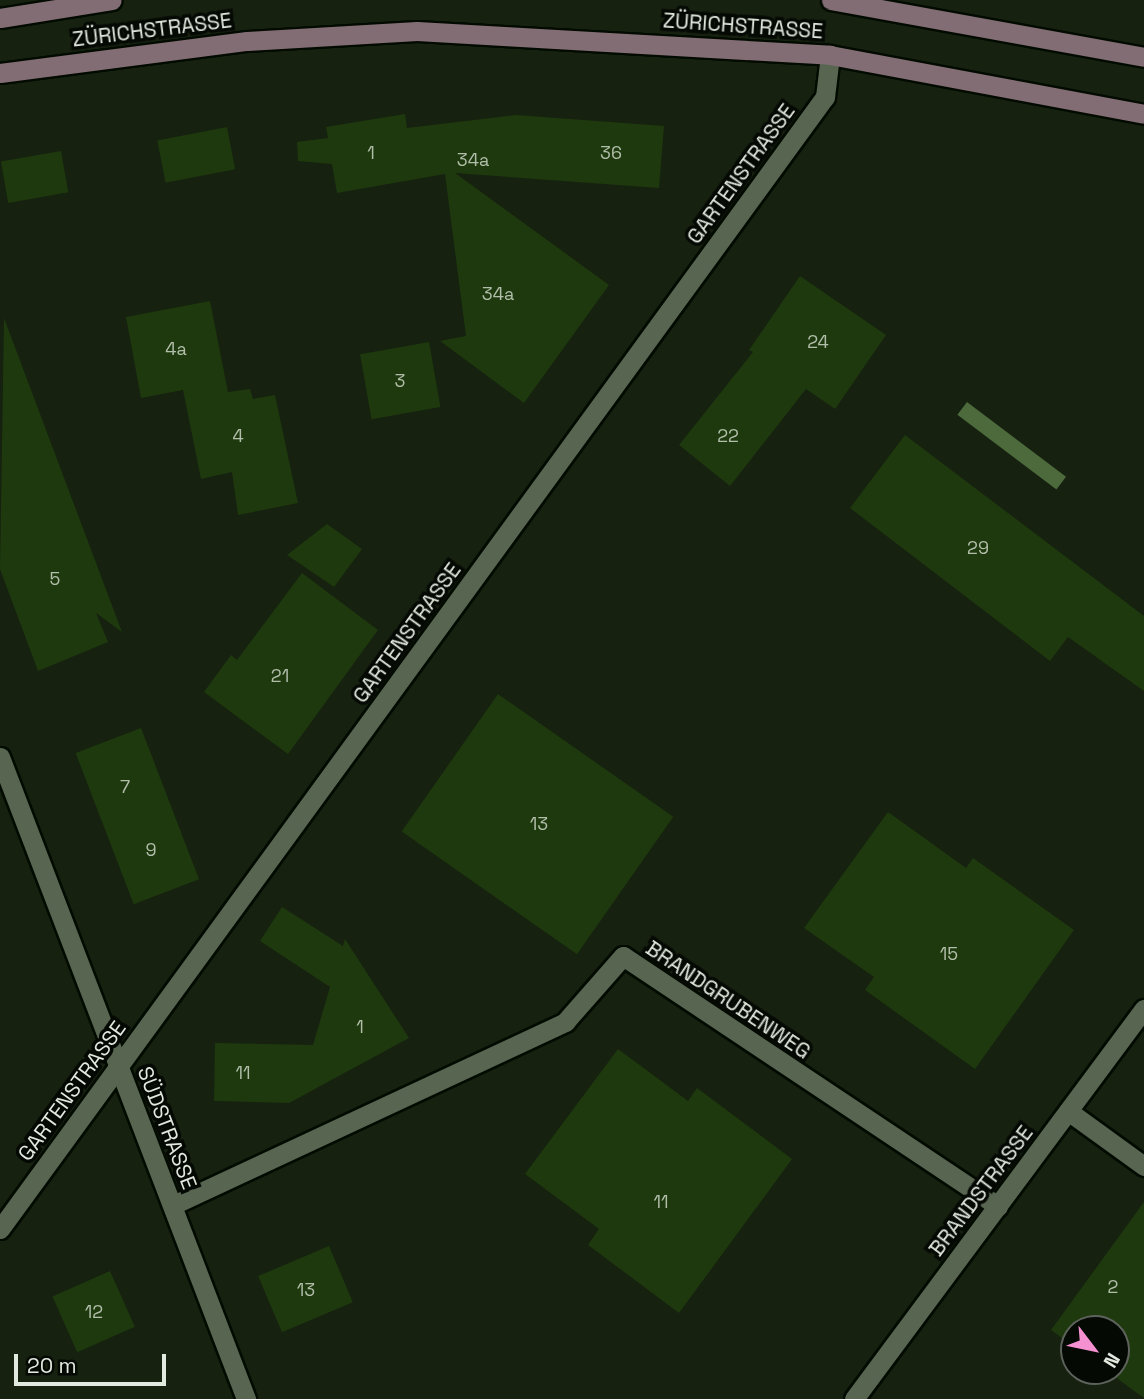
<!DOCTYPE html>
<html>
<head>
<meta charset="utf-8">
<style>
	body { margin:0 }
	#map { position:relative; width:1144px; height:1399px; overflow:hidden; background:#162110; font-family:"Space Grotesk",sans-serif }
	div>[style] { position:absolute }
	.water>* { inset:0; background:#4c6a3c; transform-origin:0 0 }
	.building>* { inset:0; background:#1e390d; transform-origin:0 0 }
	.roads { filter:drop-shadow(2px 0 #030b01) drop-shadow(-2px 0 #030b01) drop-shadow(0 2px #030b01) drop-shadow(0 -2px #030b01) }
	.service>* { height:19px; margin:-9.5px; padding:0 9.5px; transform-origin:9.5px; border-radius:9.5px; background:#576551 }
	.minor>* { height:19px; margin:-9.5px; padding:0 9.5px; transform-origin:9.5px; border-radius:9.5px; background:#576551 }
	.secondary>* { height:19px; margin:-9.5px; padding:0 9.5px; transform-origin:9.5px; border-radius:9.5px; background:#836d74 }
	span { translate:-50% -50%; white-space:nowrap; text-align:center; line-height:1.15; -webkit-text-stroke:7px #050904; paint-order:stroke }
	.number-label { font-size:18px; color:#b1beaa }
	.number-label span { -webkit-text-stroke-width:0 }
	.street-label { font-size:21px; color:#e2eadf }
	.north { position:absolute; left:1060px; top:1315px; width:70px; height:70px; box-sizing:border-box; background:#050904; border:2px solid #5d635c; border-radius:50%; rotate:122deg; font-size:19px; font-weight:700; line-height:28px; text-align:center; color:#e2eadf }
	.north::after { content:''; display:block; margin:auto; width:24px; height:32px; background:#f590d1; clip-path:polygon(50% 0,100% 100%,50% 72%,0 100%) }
	.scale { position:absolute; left:14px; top:1354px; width:152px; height:32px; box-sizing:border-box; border:4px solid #e2eadf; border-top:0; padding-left:9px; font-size:21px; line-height:24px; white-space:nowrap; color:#e2eadf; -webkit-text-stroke:5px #050904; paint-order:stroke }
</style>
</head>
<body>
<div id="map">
	<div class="water">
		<i style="left:967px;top:402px;width:124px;height:16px;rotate:37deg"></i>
	</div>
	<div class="building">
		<i style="clip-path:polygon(405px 114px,407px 128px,516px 115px,664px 126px,659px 188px,455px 173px,609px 285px,524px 403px,440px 341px,466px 336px,445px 174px,337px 193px,332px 164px,298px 161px,297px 142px,328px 138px,326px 127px)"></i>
		<i style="left:227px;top:127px;width:43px;height:71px;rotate:79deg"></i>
		<i style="left:61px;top:151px;width:42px;height:61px;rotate:80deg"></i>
		<i style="clip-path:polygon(800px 276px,886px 335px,835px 409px,806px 389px,730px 486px,679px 445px,753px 352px,749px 350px)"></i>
		<i style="clip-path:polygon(210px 301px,228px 392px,250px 389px,253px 399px,275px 395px,298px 503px,238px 515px,232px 472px,201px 479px,183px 390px,141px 398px,126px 317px)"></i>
		<i style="clip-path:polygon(4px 318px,122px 632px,96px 613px,108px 642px,38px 671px,0 569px)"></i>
		<i style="left:429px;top:342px;width:66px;height:70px;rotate:80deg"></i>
		<i style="clip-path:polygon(905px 435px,1144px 616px,1144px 691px,1068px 637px,1050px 661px,850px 508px)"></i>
		<i style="clip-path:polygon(327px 524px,362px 549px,334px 587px,287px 555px)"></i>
		<i style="clip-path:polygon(302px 573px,378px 630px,288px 754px,204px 692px,231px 655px,237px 660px)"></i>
		<i style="left:498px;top:694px;width:214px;height:168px;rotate:35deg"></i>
		<i style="left:141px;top:728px;width:162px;height:70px;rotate:69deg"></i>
		<i style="clip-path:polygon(888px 812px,966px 868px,973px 858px,1074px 930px,975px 1069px,865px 990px,874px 977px,804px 928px)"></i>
		<i style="clip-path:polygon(282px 907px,343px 946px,345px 939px,409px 1038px,289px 1103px,214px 1101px,215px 1043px,313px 1045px,330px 987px,260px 941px)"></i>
		<i style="clip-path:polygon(618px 1049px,688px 1101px,697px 1088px,792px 1159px,679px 1313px,588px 1245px,599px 1229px,525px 1174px)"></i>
		<i style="clip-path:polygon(1144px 1202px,1144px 1398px,1107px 1371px,1116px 1371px,1116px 1329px,1074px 1329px,1074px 1347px,1051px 1330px)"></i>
		<i style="left:329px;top:1246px;width:61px;height:77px;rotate:67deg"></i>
		<i style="left:110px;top:1271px;width:61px;height:63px;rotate:66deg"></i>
	</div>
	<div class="roads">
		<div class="service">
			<i style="left:173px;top:1205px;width:433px;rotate:-25deg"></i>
			<i style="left:565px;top:1022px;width:88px;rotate:-48.7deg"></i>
			<i style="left:623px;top:956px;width:451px;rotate:33.7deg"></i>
		</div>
		<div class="minor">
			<i style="left:0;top:757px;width:688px;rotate:69.03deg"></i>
			<i style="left:1068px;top:1111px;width:94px;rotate:35.9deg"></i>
			<i style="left:0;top:1229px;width:1401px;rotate:-53.92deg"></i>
			<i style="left:825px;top:97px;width:42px;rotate:-83.2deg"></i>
			<i style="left:854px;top:1399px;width:486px;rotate:-53.4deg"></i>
		</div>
		<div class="secondary">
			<i style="left:831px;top:0;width:318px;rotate:10.3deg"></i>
			<i style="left:0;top:18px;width:113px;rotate:-9.1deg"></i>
			<i style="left:0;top:73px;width:249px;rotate:-7.4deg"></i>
			<i style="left:247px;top:41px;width:170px;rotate:-3.4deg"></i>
			<i style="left:417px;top:31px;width:414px;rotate:3.3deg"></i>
			<i style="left:830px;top:55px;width:319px;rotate:10.6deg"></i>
		</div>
	</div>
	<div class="number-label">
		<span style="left:371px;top:153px">1</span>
		<span style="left:611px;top:153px">36</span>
		<span style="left:473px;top:160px">34a</span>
		<span style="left:498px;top:294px">34a</span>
		<span style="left:818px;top:342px">24</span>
		<span style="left:176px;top:349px">4a</span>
		<span style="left:400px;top:381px">3</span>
		<span style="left:238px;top:436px">4</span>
		<span style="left:728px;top:436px">22</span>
		<span style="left:978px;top:548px">29</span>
		<span style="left:55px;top:579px">5</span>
		<span style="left:280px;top:676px">21</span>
		<span style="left:125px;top:787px">7</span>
		<span style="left:539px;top:824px">13</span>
		<span style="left:151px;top:850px">9</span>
		<span style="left:949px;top:954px">15</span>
		<span style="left:360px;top:1027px">1</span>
		<span style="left:243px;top:1073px">11</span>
		<span style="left:661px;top:1202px">11</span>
		<span style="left:1113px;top:1287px">2</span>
		<span style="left:306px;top:1290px">13</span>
		<span style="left:94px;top:1312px">12</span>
	</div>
	<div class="street-label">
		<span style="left:743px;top:26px;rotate:4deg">ZÜRICHSTRASSE</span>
		<span style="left:152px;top:30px;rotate:-7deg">ZÜRICHSTRASSE</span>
		<span style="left:741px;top:174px;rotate:-54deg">GARTENSTRASSE</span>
		<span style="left:407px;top:633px;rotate:-54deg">GARTENSTRASSE</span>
		<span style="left:728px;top:1000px;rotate:34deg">BRANDGRUBENWEG</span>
		<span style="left:72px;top:1091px;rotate:-54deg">GARTENSTRASSE</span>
		<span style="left:167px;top:1128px;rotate:69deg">SÜDSTRASSE</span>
		<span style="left:981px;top:1191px;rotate:-53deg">BRANDSTRASSE</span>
	</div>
	<div class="north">N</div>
	<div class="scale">20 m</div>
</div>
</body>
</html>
